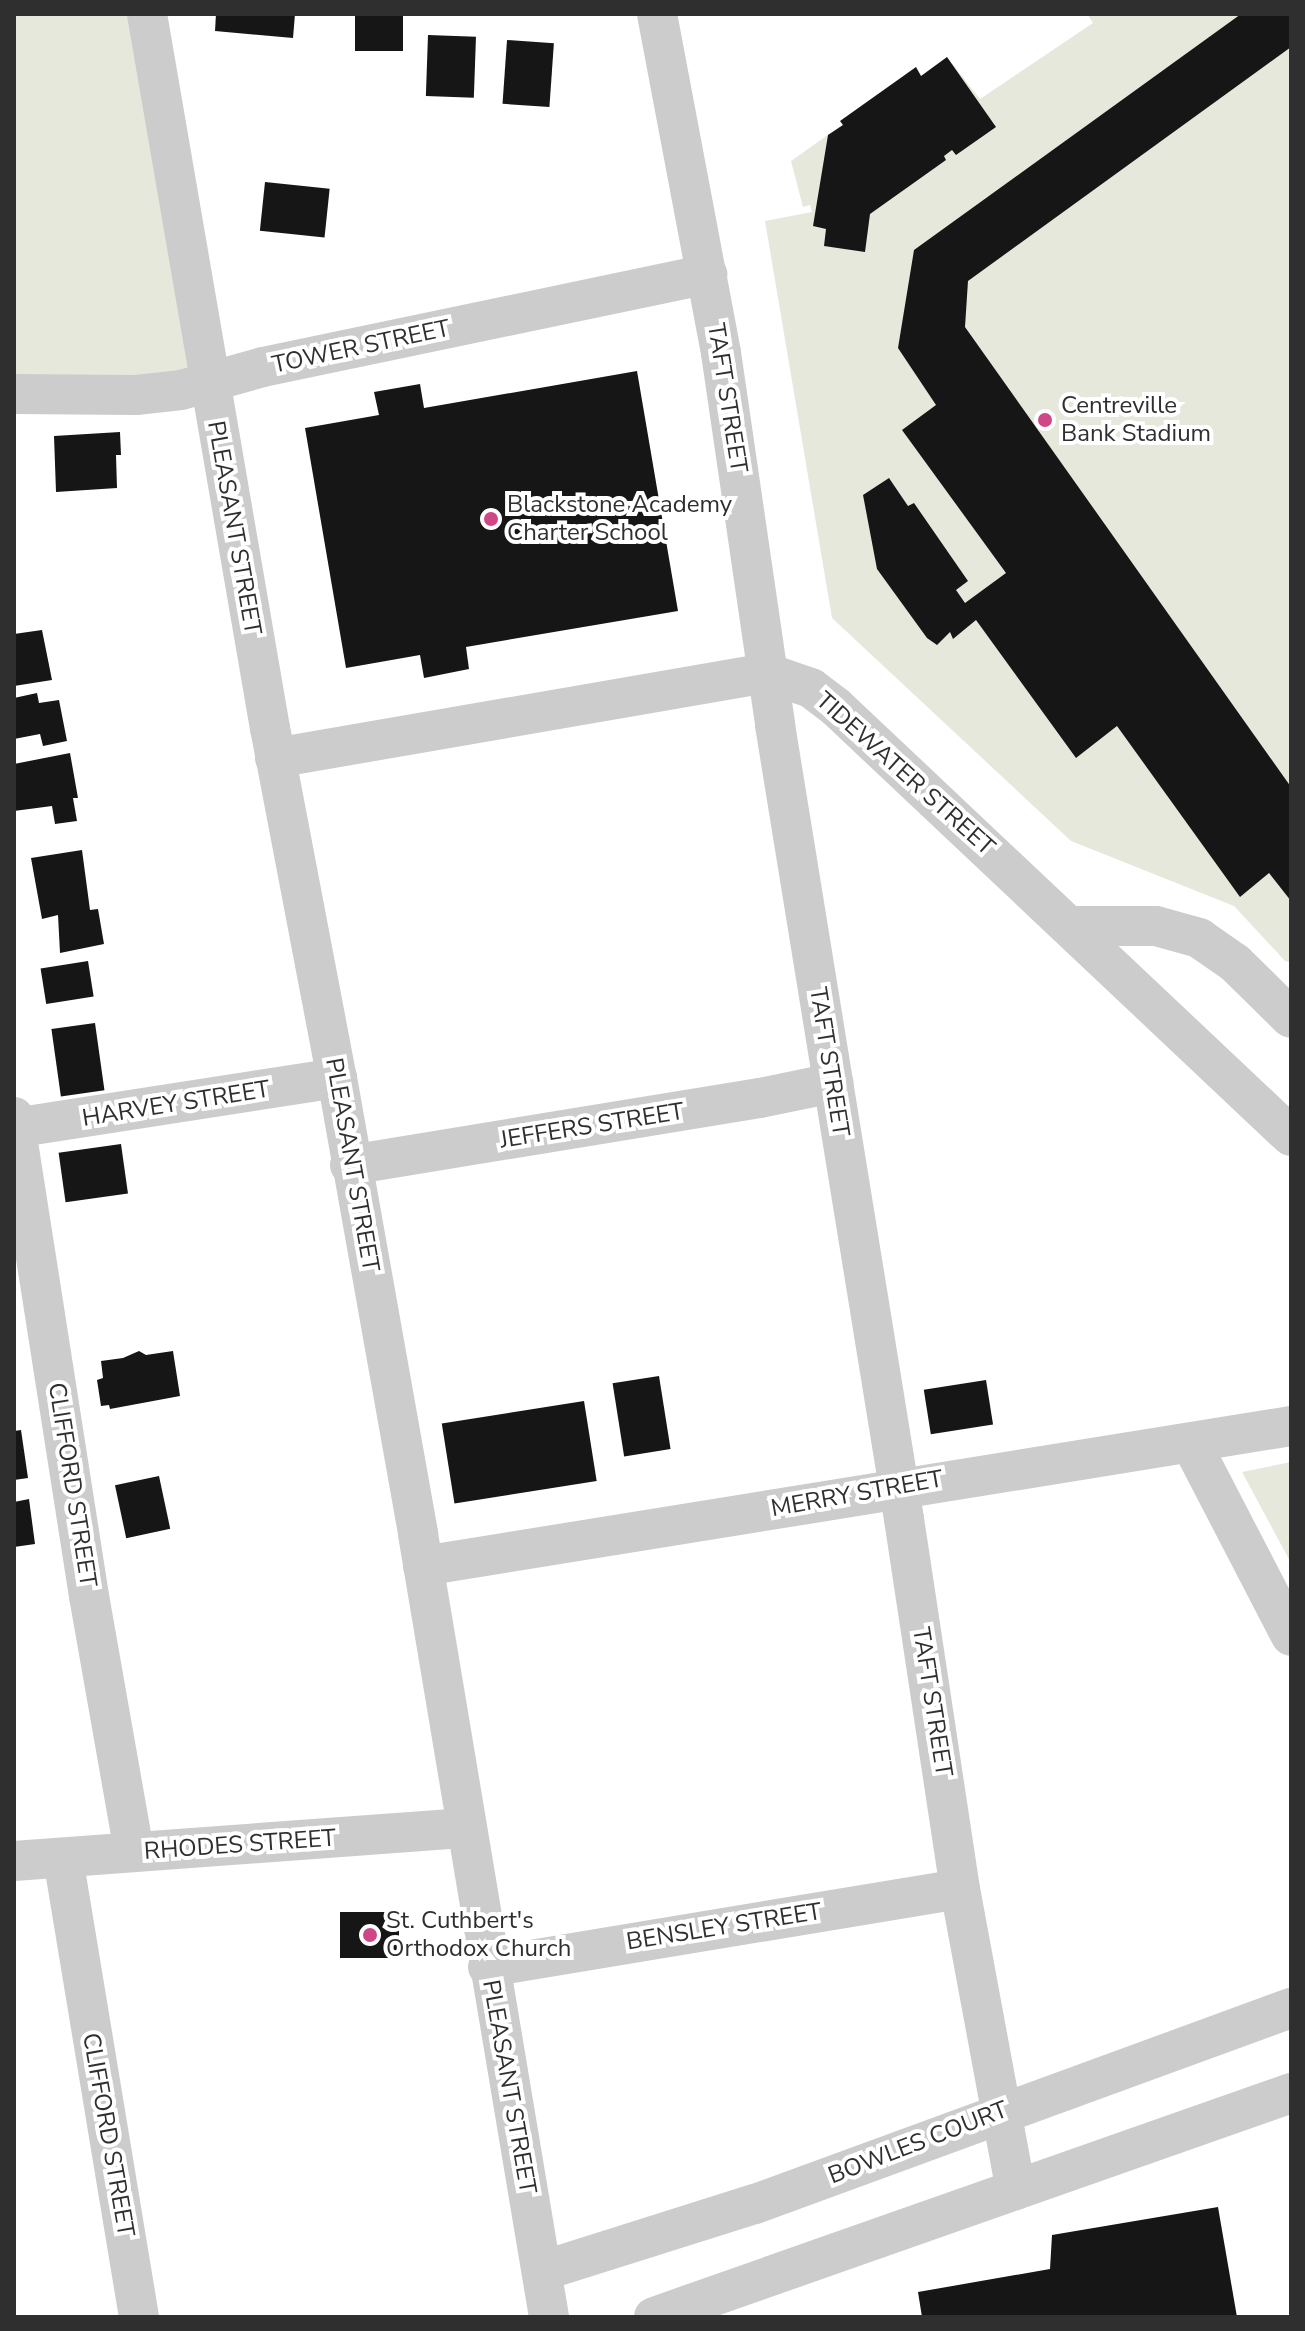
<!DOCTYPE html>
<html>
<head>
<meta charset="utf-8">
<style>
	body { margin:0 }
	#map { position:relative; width:1305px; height:2331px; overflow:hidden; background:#fff; font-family:"Nunito Sans",sans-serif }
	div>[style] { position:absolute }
	.green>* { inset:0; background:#e7e8dc }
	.building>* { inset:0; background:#161616; transform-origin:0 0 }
	.minor>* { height:40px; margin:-20px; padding:0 20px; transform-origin:20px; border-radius:20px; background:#ccc }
	.dots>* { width:22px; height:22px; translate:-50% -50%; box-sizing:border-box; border:4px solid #fff; border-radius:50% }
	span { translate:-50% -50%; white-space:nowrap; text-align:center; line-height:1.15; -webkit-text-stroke:8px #fff; paint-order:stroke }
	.street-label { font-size:24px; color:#2f2f2f }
	.poi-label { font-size:24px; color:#2f2f2f }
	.left { translate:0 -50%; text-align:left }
	.frame { position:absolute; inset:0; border:16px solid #2f2f2f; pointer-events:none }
</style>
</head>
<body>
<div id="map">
	<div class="green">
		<i style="clip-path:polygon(14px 14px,158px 14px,216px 393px,14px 397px)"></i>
		<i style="clip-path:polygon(1087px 14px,1291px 14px,1291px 962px,1285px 961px,1234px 906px,1071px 841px,832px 618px,765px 221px,812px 212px,810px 205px,803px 207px,791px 161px,918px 71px,922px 76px,947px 57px,980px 99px,1093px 23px)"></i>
		<i style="clip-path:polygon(1291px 1462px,1291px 1563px,1242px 1472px)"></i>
	</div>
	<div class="building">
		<i style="clip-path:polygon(216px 14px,295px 14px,293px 38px,215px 31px)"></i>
		<i style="left:355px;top:14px;width:48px;height:37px"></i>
		<i style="clip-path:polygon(1241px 14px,1291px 14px,1291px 47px,968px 281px,965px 327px,1291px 787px,1291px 901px,1269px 873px,1240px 897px,1117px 726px,1076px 758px,976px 620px,953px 639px,950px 632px,937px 645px,927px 638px,877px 569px,863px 495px,889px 478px,908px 506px,914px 503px,968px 581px,956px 590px,965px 603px,1006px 573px,902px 430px,936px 405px,898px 348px,914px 250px)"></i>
		<i style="left:428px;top:35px;width:48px;height:61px;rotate:2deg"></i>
		<i style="left:507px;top:40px;width:47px;height:64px;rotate:4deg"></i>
		<i style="clip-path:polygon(947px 57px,996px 127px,956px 155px,952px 150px,944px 156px,946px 160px,870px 214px,865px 252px,824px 246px,826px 229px,813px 226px,828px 135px,843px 125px,840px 121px,916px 67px,921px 76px)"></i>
		<i style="left:265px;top:182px;width:65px;height:49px;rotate:6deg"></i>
		<i style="clip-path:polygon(637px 371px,678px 611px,466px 647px,469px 669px,424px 678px,420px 655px,346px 668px,305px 428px,379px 415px,374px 392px,420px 384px,424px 408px)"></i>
		<i style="clip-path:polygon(120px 432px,121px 455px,116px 455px,117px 488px,56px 492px,54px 436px)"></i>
		<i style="clip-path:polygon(42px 630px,52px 680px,14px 686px,14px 634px)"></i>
		<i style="clip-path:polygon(37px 693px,39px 703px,59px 700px,67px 741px,43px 746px,40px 734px,14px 739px,14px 698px)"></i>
		<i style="clip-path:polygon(70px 753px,78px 798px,73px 798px,77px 821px,55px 824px,52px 806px,14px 811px,14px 764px)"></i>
		<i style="clip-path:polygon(82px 850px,90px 910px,98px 909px,104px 944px,60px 953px,58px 915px,42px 919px,31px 858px)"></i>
		<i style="left:88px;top:961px;width:36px;height:48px;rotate:81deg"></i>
		<i style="left:95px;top:1023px;width:68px;height:44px;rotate:82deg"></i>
		<i style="left:121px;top:1144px;width:50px;height:63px;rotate:82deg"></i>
		<i style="clip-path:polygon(139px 1351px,146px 1355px,173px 1351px,180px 1396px,110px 1409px,109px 1405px,101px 1406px,97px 1380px,103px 1378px,101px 1361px,123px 1358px)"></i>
		<i style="left:659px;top:1376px;width:74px;height:47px;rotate:81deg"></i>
		<i style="left:986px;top:1380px;width:45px;height:63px;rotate:81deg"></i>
		<i style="left:584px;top:1401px;width:81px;height:144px;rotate:81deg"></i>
		<i style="clip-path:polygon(21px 1430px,28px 1478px,14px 1480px,14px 1431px)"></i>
		<i style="left:159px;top:1476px;width:54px;height:45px;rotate:78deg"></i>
		<i style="clip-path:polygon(29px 1499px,35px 1544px,14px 1547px,14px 1502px)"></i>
		<i style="left:340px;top:1912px;width:59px;height:46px"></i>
		<i style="clip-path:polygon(1218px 2207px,1237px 2317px,922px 2317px,918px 2292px,1050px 2269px,1052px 2235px)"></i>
	</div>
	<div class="minor">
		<i style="left:147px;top:14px;width:725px;rotate:80.23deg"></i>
		<i style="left:270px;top:728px;width:356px;rotate:79.2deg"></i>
		<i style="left:337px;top:1078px;width:463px;rotate:79.9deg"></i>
		<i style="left:418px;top:1534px;width:794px;rotate:80.5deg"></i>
		<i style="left:657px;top:14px;width:345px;rotate:79.3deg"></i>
		<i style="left:721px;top:353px;width:376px;rotate:81.7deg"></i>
		<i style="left:775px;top:725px;width:804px;rotate:80.77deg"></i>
		<i style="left:904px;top:1519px;width:374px;rotate:81.4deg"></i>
		<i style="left:960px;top:1889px;width:306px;rotate:79.5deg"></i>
		<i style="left:14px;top:394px;width:122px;rotate:0.5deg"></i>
		<i style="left:136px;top:395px;width:45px;rotate:-6.3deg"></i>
		<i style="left:181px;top:390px;width:85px;rotate:-15.7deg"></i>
		<i style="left:263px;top:367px;width:454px;rotate:-11.8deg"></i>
		<i style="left:275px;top:758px;width:499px;rotate:-9.8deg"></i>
		<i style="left:767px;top:673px;width:46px;rotate:18.8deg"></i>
		<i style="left:811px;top:688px;width:31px;rotate:37deg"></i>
		<i style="left:836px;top:707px;width:625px;rotate:43.32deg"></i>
		<i style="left:1069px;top:926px;width:87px"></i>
		<i style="left:1156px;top:926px;width:45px;rotate:15.6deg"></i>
		<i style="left:1199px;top:938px;width:44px;rotate:34.8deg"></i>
		<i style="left:1235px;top:963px;width:78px;rotate:44.5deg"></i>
		<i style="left:14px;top:1117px;width:485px;rotate:81.1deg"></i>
		<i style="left:89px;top:1596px;width:260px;rotate:80deg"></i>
		<i style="left:14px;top:1128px;width:327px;rotate:-8.8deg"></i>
		<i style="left:350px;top:1165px;width:415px;rotate:-9.3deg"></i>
		<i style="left:760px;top:1098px;width:75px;rotate:-11.6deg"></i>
		<i style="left:1191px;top:1443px;width:217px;rotate:62.6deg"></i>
		<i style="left:423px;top:1566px;width:879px;rotate:-9.16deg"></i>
		<i style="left:63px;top:1858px;width:465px;rotate:80.6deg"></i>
		<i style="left:14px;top:1861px;width:453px;rotate:-4.2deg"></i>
		<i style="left:488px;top:1967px;width:478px;rotate:-9.4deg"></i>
		<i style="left:542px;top:2271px;width:223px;rotate:-17.5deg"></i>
		<i style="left:755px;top:2204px;width:571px;rotate:-20.09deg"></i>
		<i style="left:654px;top:2317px;width:675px;rotate:-19.37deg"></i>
	</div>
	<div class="dots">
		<i style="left:1045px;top:420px;background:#d04787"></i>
		<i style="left:491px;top:519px;background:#d04787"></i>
		<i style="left:370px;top:1935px;background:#d04787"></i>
	</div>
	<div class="street-label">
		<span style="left:361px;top:347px;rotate:-12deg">TOWER STREET</span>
		<span style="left:727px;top:398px;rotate:81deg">TAFT STREET</span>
		<span style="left:234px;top:528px;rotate:80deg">PLEASANT STREET</span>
		<span style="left:905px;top:774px;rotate:42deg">TIDEWATER STREET</span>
		<span style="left:829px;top:1062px;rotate:81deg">TAFT STREET</span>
		<span style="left:176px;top:1104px;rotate:-9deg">HARVEY STREET</span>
		<span style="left:592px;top:1126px;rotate:-9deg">JEFFERS STREET</span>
		<span style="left:352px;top:1165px;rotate:80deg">PLEASANT STREET</span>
		<span style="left:72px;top:1485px;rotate:81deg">CLIFFORD STREET</span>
		<span style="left:857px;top:1494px;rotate:-10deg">MERRY STREET</span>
		<span style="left:932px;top:1702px;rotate:81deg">TAFT STREET</span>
		<span style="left:240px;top:1845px;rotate:-4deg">RHODES STREET</span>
		<span style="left:724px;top:1927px;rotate:-9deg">BENSLEY STREET</span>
		<span style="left:509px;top:2087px;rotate:80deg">PLEASANT STREET</span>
		<span style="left:108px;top:2135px;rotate:80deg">CLIFFORD STREET</span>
		<span style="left:918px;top:2143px;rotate:-21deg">BOWLES COURT</span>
	</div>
	<div class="poi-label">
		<span class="left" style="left:1061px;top:420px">Centreville<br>Bank Stadium</span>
		<span class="left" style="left:507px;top:519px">Blackstone Academy<br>Charter School</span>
		<span class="left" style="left:386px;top:1935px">St. Cuthbert's<br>Orthodox Church</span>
	</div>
	<div class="frame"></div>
</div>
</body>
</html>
